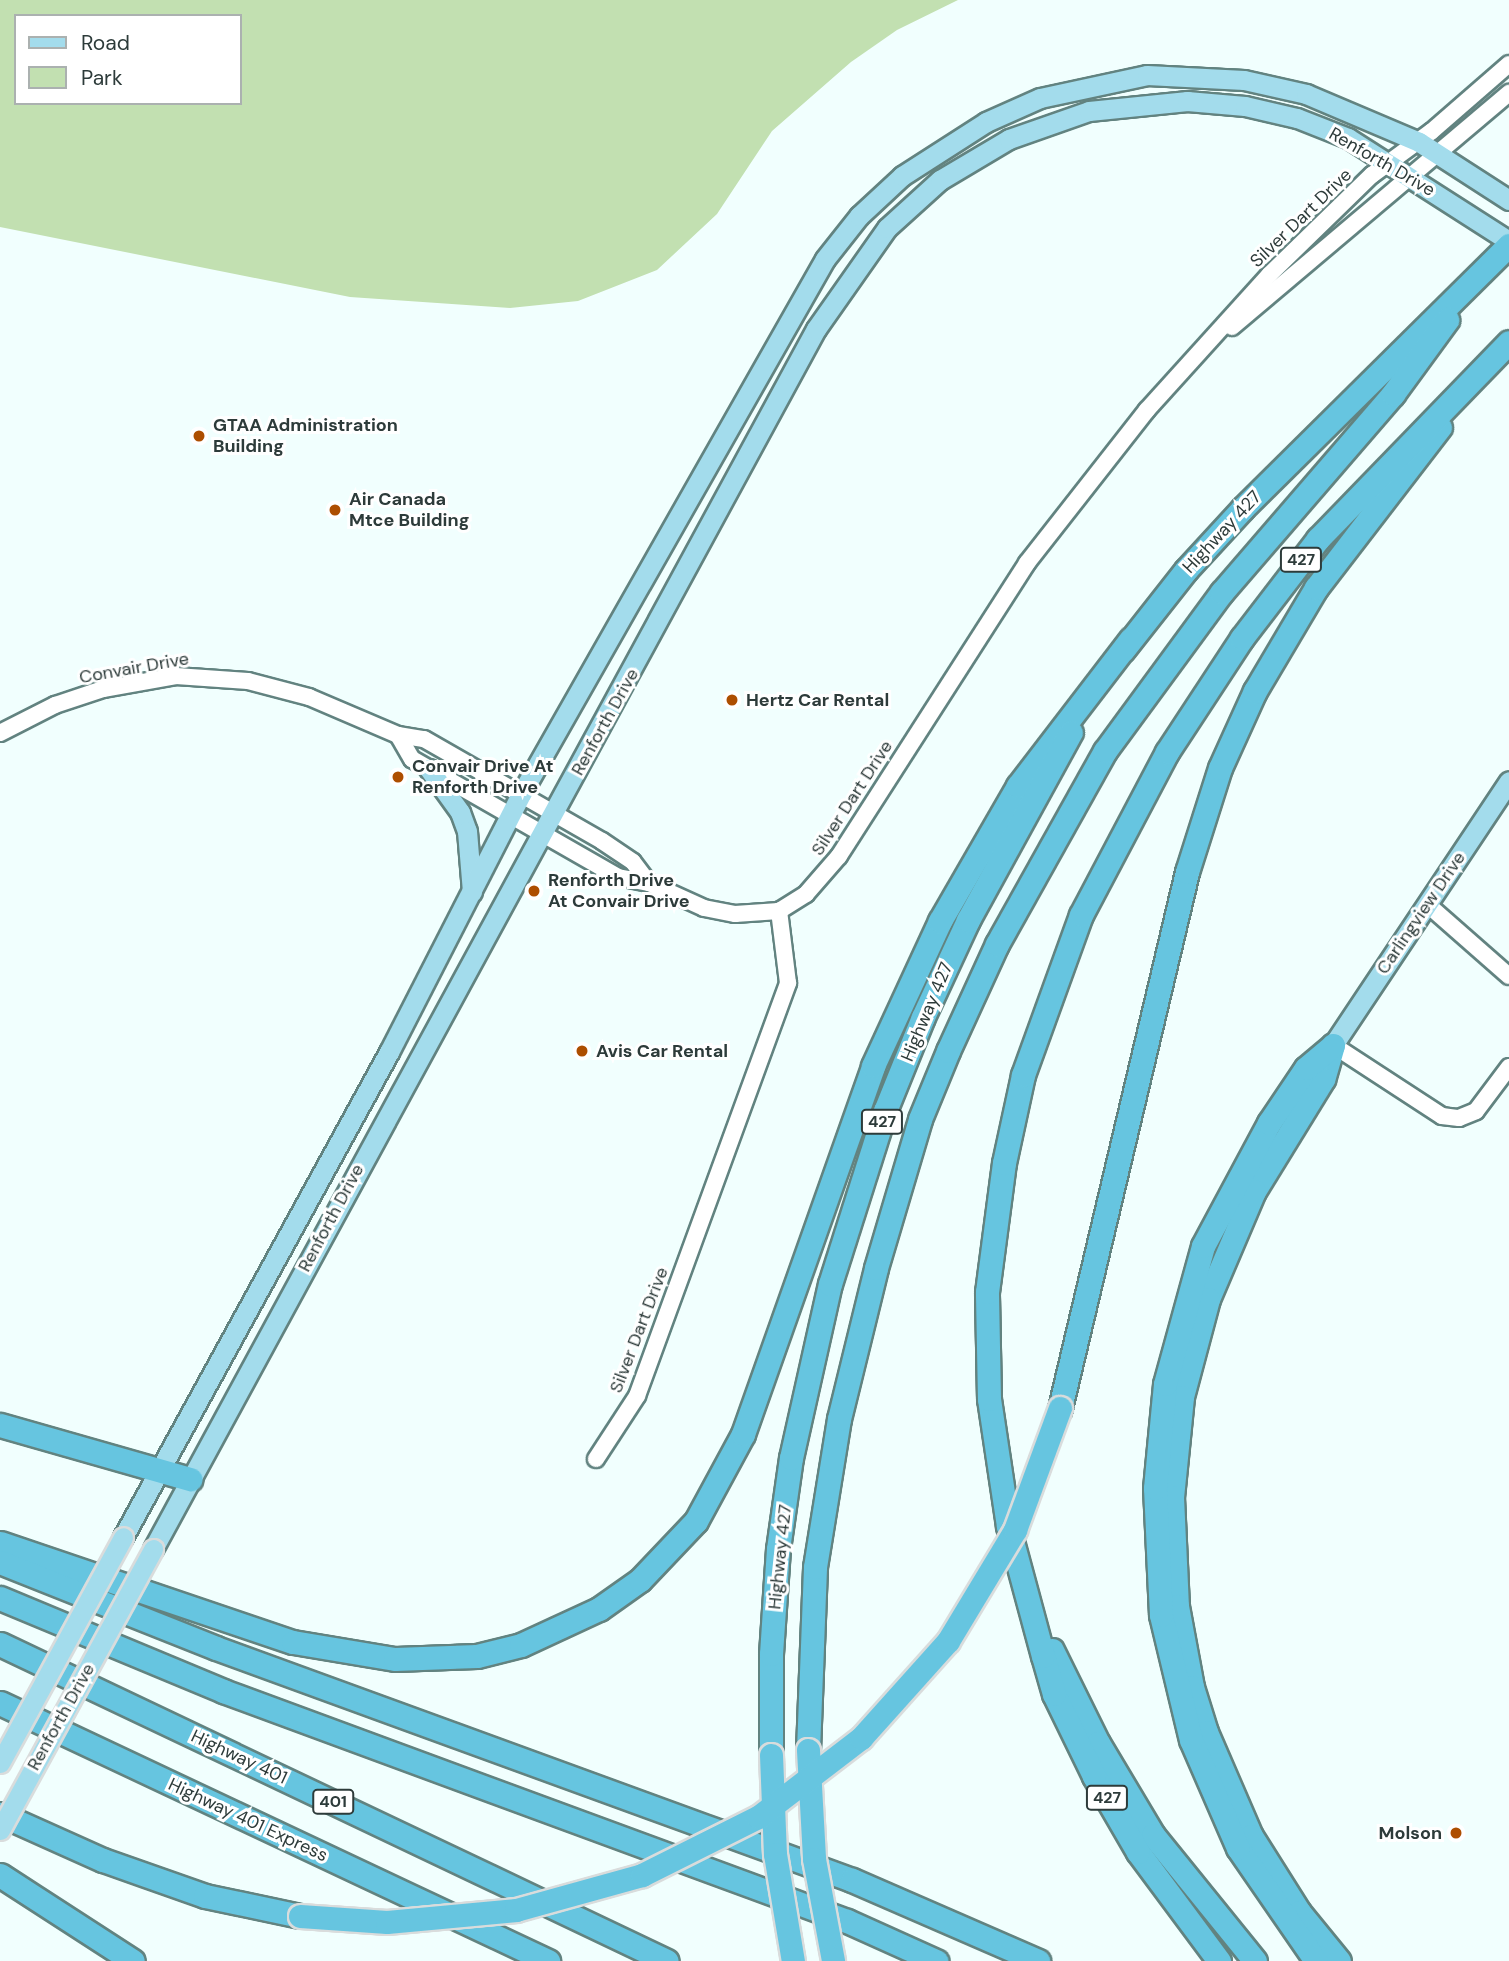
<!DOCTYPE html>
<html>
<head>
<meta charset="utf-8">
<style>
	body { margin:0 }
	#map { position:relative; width:1509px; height:1961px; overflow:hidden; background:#f1fffe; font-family:"DM Sans",sans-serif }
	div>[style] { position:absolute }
	.green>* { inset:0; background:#c2e0b1 }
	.roads { filter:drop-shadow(2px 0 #628380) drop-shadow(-2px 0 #628380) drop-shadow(0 2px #628380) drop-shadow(0 -2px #628380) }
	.minor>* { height:16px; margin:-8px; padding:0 8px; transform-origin:8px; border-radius:8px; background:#fff }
	.major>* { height:19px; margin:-9.5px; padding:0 9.5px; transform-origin:9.5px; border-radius:9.5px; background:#a3dcec }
	.highway>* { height:23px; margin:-11.5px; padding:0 11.5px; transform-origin:11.5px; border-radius:11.5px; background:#66c5e0 }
	.bridges { filter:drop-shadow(2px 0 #d9dcdc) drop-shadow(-2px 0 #d9dcdc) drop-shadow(0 2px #d9dcdc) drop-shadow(0 -2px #d9dcdc) }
	.major-bridge>* { height:19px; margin:-9.5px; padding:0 9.5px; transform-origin:9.5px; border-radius:9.5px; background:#a3dcec }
	.highway-bridge>* { height:23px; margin:-11.5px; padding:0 11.5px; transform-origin:11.5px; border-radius:11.5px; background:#66c5e0 }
	.dots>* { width:19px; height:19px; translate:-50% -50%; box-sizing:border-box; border:4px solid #fff; border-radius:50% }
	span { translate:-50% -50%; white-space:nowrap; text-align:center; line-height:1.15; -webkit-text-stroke:6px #fff; paint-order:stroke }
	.shield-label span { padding:2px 5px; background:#fff; border:2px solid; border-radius:5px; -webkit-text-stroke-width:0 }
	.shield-label { font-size:16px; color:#2d3b3a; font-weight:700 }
	.street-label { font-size:18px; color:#2d3b3a }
	.poi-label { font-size:18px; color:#2d3b3a; font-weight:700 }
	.left { translate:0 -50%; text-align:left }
	.right { translate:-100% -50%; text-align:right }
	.legend { position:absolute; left:14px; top:14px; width:228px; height:91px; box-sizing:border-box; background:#fff; border:2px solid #abb1b0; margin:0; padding:9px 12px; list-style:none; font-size:21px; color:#2d3b3a }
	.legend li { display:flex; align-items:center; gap:14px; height:35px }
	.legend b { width:35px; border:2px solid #abb1b0 }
</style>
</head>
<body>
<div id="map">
	<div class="green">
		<i style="clip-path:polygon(evenodd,0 0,958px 0,897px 30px,851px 62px,772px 131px,717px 214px,657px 270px,578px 301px,510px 308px,350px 297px,0 227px,0 0,16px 16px,240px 16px,240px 103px,16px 103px,16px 16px)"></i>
	</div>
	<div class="roads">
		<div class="minor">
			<i style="left:1232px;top:327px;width:363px;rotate:-40.2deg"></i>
			<i style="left:0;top:733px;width:62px;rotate:-27deg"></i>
			<i style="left:55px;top:705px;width:51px;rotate:-18.4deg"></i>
			<i style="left:103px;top:689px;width:74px;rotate:-10.1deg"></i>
			<i style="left:176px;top:676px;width:72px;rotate:4deg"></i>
			<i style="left:248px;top:681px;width:63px;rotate:14.7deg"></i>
			<i style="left:309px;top:697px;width:97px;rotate:23.1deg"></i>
			<i style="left:398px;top:735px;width:26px;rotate:9deg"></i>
			<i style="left:424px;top:739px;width:205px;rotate:29.8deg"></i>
			<i style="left:602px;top:841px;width:37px;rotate:34deg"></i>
			<i style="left:633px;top:862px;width:26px;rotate:53deg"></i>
			<i style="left:398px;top:735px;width:28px;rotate:60deg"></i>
			<i style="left:412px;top:759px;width:237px;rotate:29.8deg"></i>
			<i style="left:618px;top:877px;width:32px;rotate:11deg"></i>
			<i style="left:649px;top:883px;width:60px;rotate:24.4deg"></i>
			<i style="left:704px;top:908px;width:32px;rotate:11deg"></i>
			<i style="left:735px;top:914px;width:44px;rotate:-3.9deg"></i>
			<i style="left:779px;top:911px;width:32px;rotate:-32deg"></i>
			<i style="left:806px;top:894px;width:50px;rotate:-49deg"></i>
			<i style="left:839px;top:856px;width:348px;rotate:-57.3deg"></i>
			<i style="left:1027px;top:563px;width:194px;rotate:-51.9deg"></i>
			<i style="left:1147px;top:410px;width:182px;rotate:-47.9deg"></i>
			<i style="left:1269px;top:275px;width:144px;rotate:-44.2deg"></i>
			<i style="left:1372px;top:175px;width:74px;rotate:-36.3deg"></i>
			<i style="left:1432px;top:131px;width:102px;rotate:-41deg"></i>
			<i style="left:1427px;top:904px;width:109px;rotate:41.3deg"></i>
			<i style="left:1333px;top:1045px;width:130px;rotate:33.1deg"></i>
			<i style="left:1442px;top:1116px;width:17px;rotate:7deg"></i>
			<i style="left:1459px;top:1118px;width:18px;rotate:-22deg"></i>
			<i style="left:1476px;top:1111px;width:55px;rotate:-53.1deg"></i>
			<i style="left:596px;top:1459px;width:75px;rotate:-56.9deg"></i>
			<i style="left:637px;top:1396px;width:440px;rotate:-69.9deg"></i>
			<i style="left:788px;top:983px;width:73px;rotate:-97.1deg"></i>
		</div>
		<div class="major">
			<i style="left:429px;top:769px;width:53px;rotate:54.2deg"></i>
			<i style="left:460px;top:812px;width:20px;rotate:70deg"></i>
			<i style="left:467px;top:831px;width:61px;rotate:85.3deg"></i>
			<i style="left:1333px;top:1045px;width:317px;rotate:-56.3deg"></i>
			<i style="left:123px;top:1537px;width:553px;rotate:-61.26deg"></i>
			<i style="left:389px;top:1052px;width:290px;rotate:-62.9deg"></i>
			<i style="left:521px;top:794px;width:615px;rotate:-60.39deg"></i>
			<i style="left:825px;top:259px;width:55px;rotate:-51.7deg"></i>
			<i style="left:859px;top:216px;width:59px;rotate:-42.9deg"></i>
			<i style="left:902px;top:176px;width:100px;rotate:-32.7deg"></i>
			<i style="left:986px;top:122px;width:59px;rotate:-24deg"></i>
			<i style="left:1040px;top:98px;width:109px;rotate:-12.1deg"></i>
			<i style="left:1147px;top:75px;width:97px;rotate:3deg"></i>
			<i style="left:1244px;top:80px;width:64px;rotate:12.7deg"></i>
			<i style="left:1306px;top:94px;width:123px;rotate:23deg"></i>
			<i style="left:1419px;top:142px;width:107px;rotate:32.8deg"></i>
			<i style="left:153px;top:1549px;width:1389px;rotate:-61.48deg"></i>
			<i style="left:816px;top:329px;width:123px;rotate:-54.9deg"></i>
			<i style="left:887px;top:228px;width:72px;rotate:-42.2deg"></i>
			<i style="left:940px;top:180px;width:80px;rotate:-30.7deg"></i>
			<i style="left:1009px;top:139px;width:85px;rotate:-19.3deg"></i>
			<i style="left:1089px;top:111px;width:99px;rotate:-5.8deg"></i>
			<i style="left:1187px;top:101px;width:58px;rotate:4.9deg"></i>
			<i style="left:1245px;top:106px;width:53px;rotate:13deg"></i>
			<i style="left:1297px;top:118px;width:55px;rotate:21.4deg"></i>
			<i style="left:1348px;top:138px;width:191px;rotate:32.6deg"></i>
		</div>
		<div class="highway">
			<i style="left:1123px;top:650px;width:102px;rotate:-51.8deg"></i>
			<i style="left:1186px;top:570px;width:84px;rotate:-47.4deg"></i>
			<i style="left:1243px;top:508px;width:374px;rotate:-44.7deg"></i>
			<i style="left:1333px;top:1045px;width:35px;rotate:106deg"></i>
			<i style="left:1323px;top:1079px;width:132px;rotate:121.6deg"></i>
			<i style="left:1254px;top:1191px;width:117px;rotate:113.1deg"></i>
			<i style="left:1208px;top:1299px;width:101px;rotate:104.9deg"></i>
			<i style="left:1182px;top:1397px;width:100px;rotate:95.7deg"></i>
			<i style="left:1172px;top:1497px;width:109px;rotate:87.4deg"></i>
			<i style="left:1177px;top:1606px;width:82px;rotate:79.5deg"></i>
			<i style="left:1192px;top:1687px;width:47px;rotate:72.7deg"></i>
			<i style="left:1206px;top:1732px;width:113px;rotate:66.6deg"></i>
			<i style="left:1251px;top:1836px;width:90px;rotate:57.7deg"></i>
			<i style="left:1299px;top:1912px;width:63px;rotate:50.8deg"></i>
			<i style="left:1060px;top:1408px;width:551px;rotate:-76.67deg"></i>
			<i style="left:1187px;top:872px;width:109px;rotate:-72.4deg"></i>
			<i style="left:1220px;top:768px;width:85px;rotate:-65.6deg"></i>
			<i style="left:1255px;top:691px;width:120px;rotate:-59.4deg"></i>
			<i style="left:1316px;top:588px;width:203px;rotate:-52.4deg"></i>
			<i style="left:0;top:1425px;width:198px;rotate:15.9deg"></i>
			<i style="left:0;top:1543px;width:309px;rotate:18.7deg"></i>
			<i style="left:293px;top:1642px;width:103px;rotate:9.5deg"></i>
			<i style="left:395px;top:1659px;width:82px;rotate:-2.1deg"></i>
			<i style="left:477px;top:1656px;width:45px;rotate:-14deg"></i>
			<i style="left:521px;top:1645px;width:86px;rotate:-24.8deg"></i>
			<i style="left:599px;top:1609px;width:50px;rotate:-35.3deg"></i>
			<i style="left:640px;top:1580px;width:81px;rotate:-46.5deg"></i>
			<i style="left:696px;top:1521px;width:99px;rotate:-61.6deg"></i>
			<i style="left:743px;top:1434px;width:390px;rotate:-70.5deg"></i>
			<i style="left:873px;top:1066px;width:160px;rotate:-65.2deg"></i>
			<i style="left:940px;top:921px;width:156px;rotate:-60deg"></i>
			<i style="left:1018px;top:786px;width:185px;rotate:-52.5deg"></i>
			<i style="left:0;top:1562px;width:232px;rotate:21.7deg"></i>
			<i style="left:216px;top:1648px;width:677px;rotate:20.04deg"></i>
			<i style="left:852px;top:1880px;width:203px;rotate:23.5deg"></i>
			<i style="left:0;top:1598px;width:242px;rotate:22.6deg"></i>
			<i style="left:223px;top:1691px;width:665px;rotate:20.23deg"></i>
			<i style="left:847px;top:1921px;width:98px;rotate:24.2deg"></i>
			<i style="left:0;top:1644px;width:738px;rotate:25.42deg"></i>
			<i style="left:1052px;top:1650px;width:104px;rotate:63.7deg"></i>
			<i style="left:1098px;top:1743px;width:107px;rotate:59.1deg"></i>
			<i style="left:1153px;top:1835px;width:162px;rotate:51deg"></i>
			<i style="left:0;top:1703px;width:606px;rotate:25.21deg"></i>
			<i style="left:808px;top:1750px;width:183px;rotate:-87.8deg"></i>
			<i style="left:815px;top:1567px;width:150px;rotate:-80.8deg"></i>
			<i style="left:839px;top:1419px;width:155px;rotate:-76.2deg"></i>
			<i style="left:876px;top:1268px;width:155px;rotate:-73.5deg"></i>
			<i style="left:920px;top:1119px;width:74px;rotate:-67.6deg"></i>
			<i style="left:948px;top:1051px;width:118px;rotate:-65.4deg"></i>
			<i style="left:997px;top:944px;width:221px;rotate:-60.8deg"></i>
			<i style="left:1105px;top:751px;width:197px;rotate:-53.7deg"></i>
			<i style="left:1222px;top:592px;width:262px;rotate:-49.2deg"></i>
			<i style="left:1393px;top:394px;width:92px;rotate:-53.9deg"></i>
			<i style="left:771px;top:1755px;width:101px;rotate:-90deg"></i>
			<i style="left:771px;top:1654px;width:105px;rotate:-86.2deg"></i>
			<i style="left:778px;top:1549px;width:92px;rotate:-81.9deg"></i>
			<i style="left:791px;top:1458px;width:178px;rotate:-77.4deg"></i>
			<i style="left:830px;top:1284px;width:182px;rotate:-72.4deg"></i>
			<i style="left:885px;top:1111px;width:101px;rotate:-68deg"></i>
			<i style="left:923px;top:1017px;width:107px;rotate:-65.1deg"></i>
			<i style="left:968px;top:920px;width:214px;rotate:-61.3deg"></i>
			<i style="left:0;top:1814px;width:113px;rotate:24.1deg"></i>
			<i style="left:103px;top:1860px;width:108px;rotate:19.4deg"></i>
			<i style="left:205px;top:1896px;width:97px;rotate:11.9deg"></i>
			<i style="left:0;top:1875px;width:158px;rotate:32.9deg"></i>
			<i style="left:1219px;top:1961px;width:136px;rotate:-126.6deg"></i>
			<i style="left:1138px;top:1852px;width:88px;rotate:-120.1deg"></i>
			<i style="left:1094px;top:1776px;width:91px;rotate:-116deg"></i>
			<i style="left:1054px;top:1694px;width:40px;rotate:-106deg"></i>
			<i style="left:1043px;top:1656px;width:135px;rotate:-105.1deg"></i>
			<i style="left:1008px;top:1526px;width:128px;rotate:-98.5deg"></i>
			<i style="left:989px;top:1399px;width:107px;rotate:-91.1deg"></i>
			<i style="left:987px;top:1292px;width:130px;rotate:-82.5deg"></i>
			<i style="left:1004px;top:1163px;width:90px;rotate:-77.8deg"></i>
			<i style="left:1023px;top:1075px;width:170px;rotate:-70.1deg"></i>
			<i style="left:1081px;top:915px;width:184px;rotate:-62.2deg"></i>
			<i style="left:1167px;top:752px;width:136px;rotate:-56.7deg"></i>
			<i style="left:1242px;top:638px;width:125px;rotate:-52.5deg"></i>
			<i style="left:1318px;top:539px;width:274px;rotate:-45.9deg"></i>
			<i style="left:1316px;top:1961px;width:137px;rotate:-124.6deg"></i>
			<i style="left:1238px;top:1848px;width:118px;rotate:-113.5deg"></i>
			<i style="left:1191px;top:1740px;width:129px;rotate:-103.5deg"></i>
			<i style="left:1161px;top:1615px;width:127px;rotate:-92.7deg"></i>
			<i style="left:1155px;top:1488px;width:104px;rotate:-84.5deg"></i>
			<i style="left:1165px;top:1384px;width:143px;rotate:-74.6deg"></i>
			<i style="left:1203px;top:1246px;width:140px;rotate:-61.8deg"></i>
			<i style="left:1269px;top:1123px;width:66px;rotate:-56.1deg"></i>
			<i style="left:1306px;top:1068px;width:35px;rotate:-40deg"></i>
		</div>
	</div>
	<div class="bridges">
		<div class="major-bridge">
			<i style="left:0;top:1763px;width:257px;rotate:-61.4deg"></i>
			<i style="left:0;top:1830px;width:320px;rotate:-61.4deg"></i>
		</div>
		<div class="highway-bridge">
			<i style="left:808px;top:1750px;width:109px;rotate:86.8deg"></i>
			<i style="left:814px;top:1859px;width:104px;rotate:79.4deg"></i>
			<i style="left:771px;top:1755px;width:99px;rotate:87.7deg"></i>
			<i style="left:775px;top:1854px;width:109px;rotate:80.5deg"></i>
			<i style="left:300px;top:1916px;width:87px;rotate:3.9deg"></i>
			<i style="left:387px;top:1922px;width:130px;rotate:-5.3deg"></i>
			<i style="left:516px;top:1910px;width:131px;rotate:-15.5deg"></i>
			<i style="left:642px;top:1875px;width:130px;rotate:-26.6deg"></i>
			<i style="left:758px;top:1817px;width:130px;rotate:-37.5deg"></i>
			<i style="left:861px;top:1738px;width:130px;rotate:-48.1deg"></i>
			<i style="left:948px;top:1641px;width:130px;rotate:-58.9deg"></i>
			<i style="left:1015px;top:1530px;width:130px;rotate:-69.8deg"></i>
		</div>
	</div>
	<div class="dots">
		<i style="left:199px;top:436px;background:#ad4e00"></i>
		<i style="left:335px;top:510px;background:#ad4e00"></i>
		<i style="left:732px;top:700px;background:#ad4e00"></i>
		<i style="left:398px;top:777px;background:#ad4e00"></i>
		<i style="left:534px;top:891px;background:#ad4e00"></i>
		<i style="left:582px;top:1051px;background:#ad4e00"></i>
		<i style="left:1456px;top:1833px;background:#ad4e00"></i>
	</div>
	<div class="shield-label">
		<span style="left:1301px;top:560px">427</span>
		<span style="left:882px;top:1122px">427</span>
		<span style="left:1107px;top:1798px">427</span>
		<span style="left:333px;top:1802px">401</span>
	</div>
	<div class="street-label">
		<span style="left:1382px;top:162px;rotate:30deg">Renforth Drive</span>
		<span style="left:1301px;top:218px;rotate:-44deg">Silver Dart Drive</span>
		<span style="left:1222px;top:532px;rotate:-47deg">Highway 427</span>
		<span style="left:134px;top:668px;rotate:-10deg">Convair Drive</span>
		<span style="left:605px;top:722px;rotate:-61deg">Renforth Drive</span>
		<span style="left:852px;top:798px;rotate:-57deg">Silver Dart Drive</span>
		<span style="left:1421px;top:913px;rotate:-56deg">Carlingview Drive</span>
		<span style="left:927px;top:1012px;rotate:-67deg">Highway 427</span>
		<span style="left:331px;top:1218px;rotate:-62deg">Renforth Drive</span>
		<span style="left:639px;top:1330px;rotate:-69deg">Silver Dart Drive</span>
		<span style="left:780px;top:1557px;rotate:-84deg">Highway 427</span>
		<span style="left:61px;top:1717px;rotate:-61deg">Renforth Drive</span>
		<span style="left:239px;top:1757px;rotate:25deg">Highway 401</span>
		<span style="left:248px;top:1820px;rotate:25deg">Highway 401 Express</span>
	</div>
	<div class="poi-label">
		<span class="left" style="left:213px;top:436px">GTAA Administration<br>Building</span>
		<span class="left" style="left:349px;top:510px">Air Canada<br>Mtce Building</span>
		<span class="left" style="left:746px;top:700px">Hertz Car Rental</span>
		<span class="left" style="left:412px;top:777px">Convair Drive At<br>Renforth Drive</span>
		<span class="left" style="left:548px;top:891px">Renforth Drive<br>At Convair Drive</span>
		<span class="left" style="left:596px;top:1051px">Avis Car Rental</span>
		<span class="right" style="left:1442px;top:1833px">Molson</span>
	</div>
	<ul class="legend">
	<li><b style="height:9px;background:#a3dcec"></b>Road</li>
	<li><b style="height:19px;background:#c2e0b1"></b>Park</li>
	</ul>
</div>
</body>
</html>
